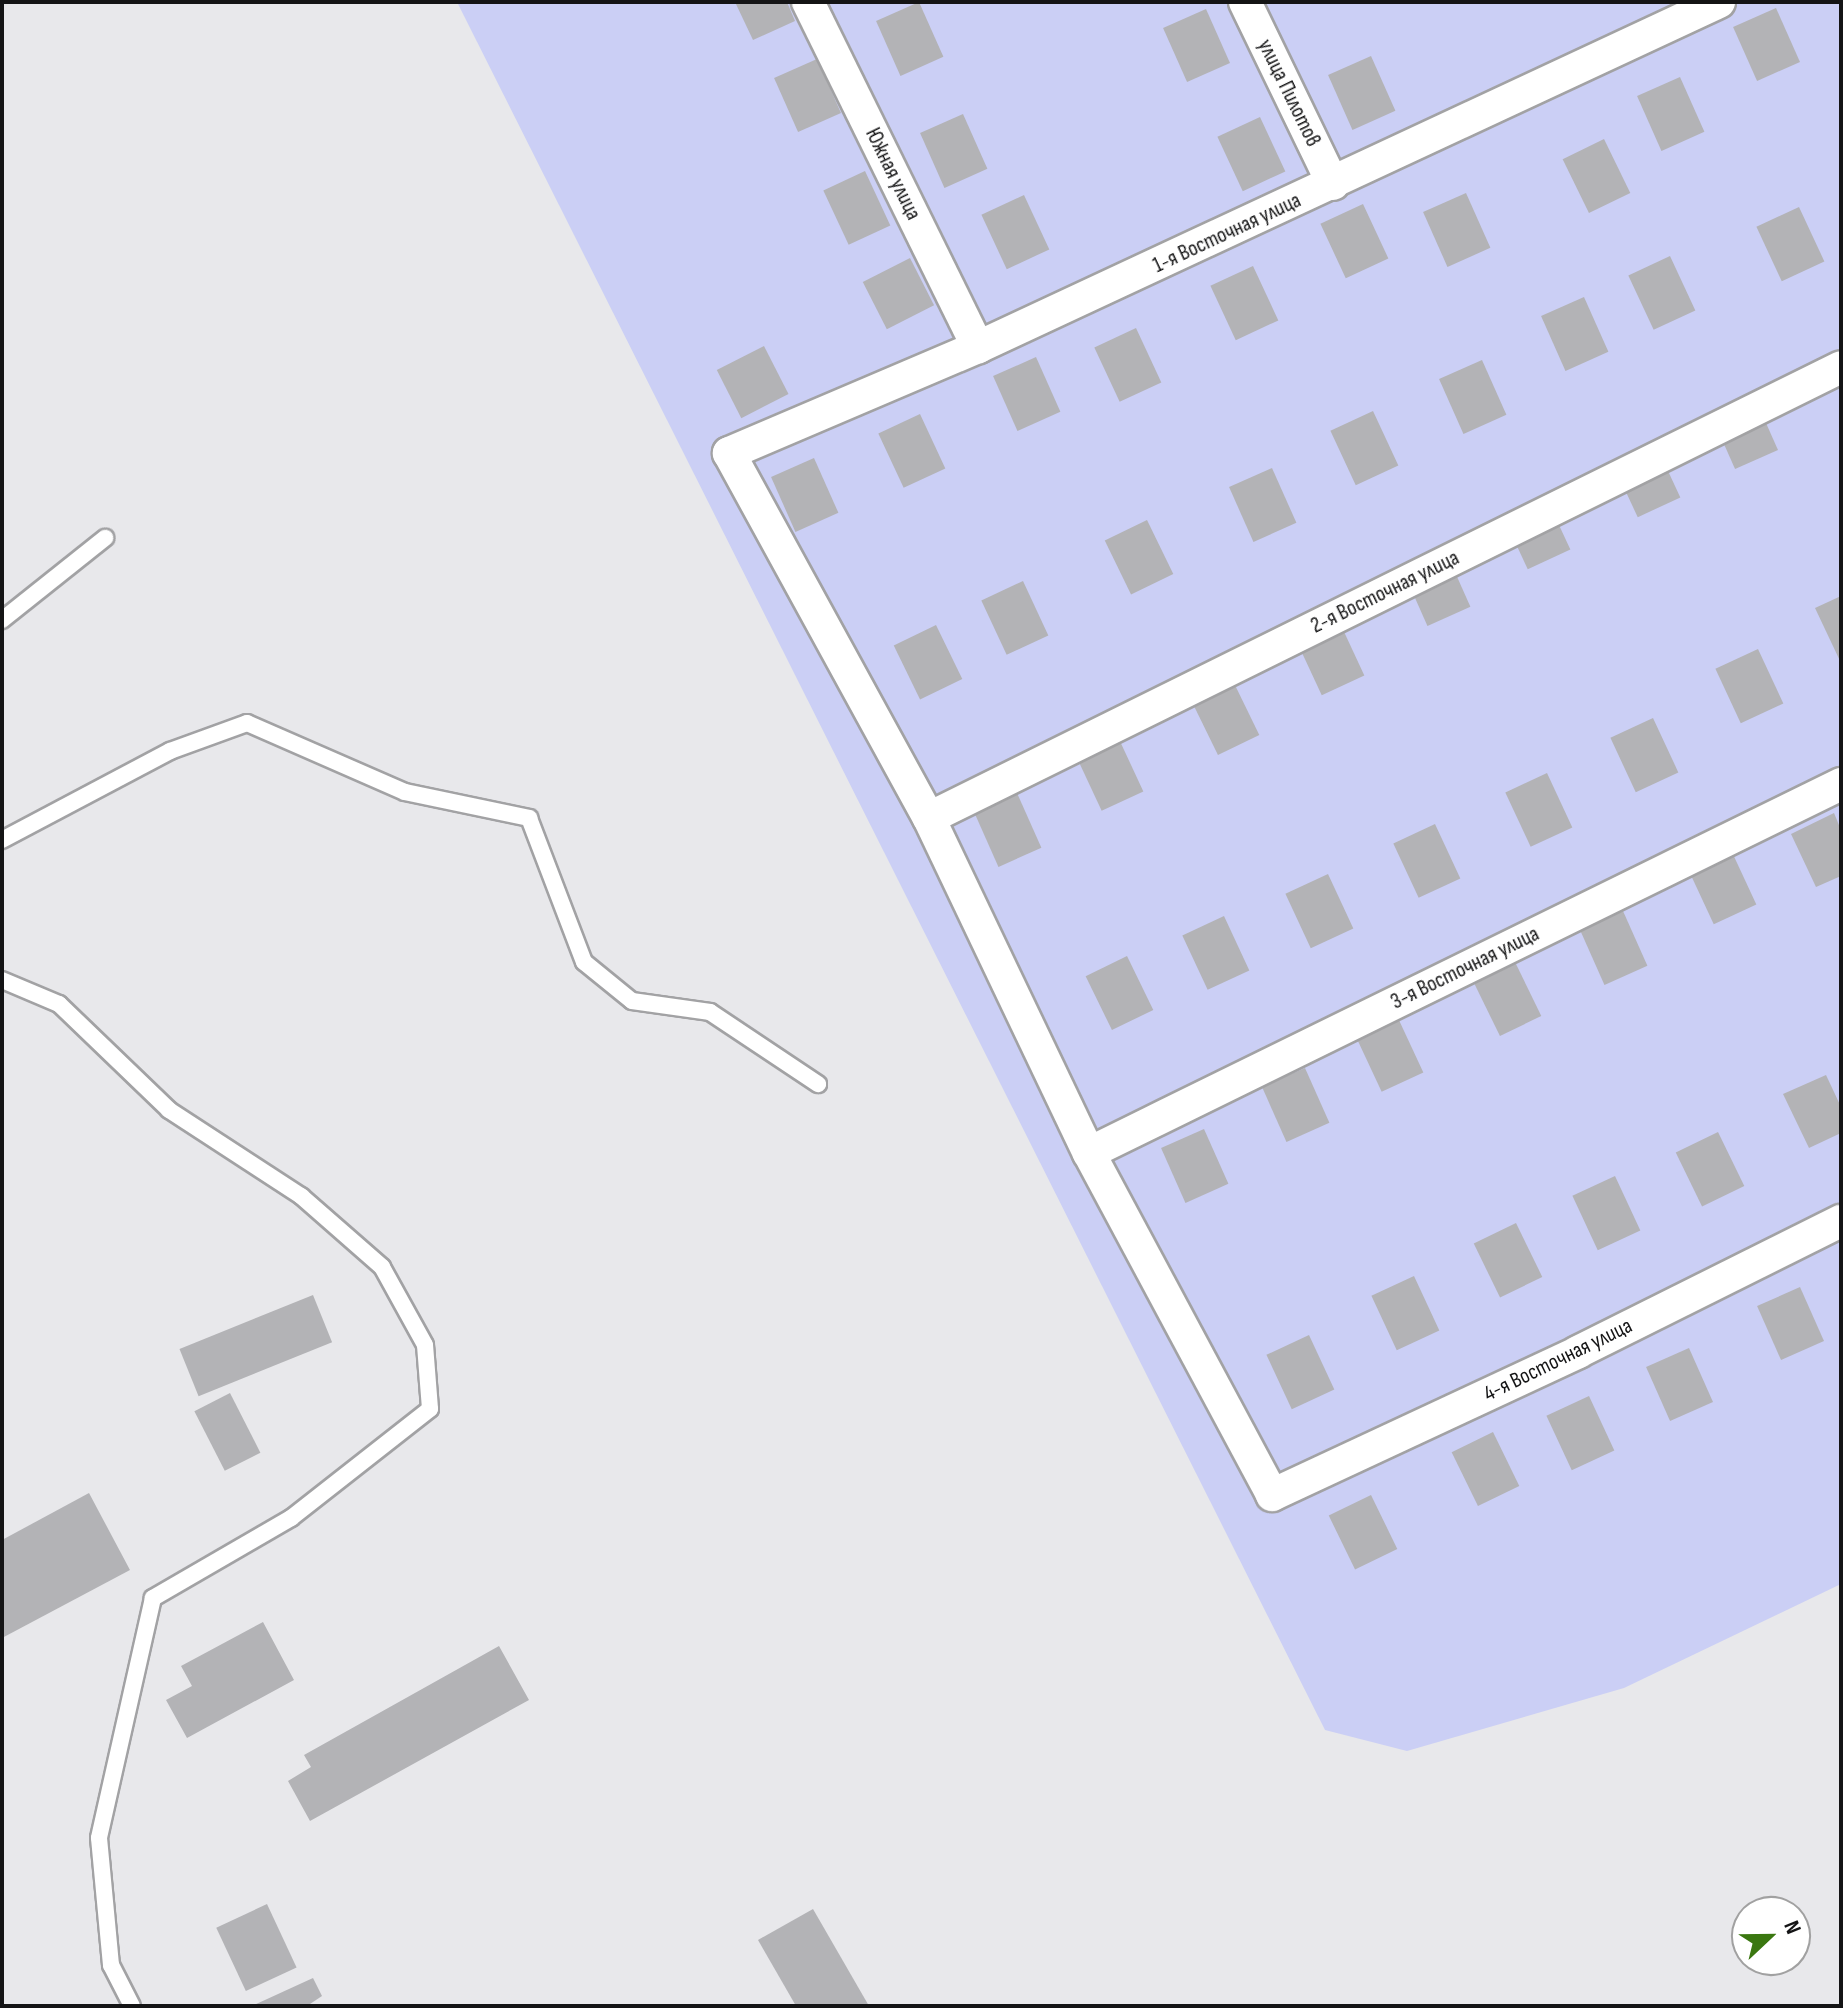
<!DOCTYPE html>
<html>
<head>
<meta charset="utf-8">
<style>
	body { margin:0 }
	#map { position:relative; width:1843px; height:2008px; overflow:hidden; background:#e8e8eb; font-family:"Sofia Sans Condensed",sans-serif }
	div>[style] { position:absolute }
	.green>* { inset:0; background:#cbcff5 }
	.building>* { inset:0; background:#b3b3b6; transform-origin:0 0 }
	.roads { filter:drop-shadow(2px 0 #a2a2a4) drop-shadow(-2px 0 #a2a2a4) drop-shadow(0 2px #a2a2a4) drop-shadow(0 -2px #a2a2a4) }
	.service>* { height:16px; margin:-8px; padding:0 8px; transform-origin:8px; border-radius:8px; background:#fff }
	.minor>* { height:32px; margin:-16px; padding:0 16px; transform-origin:16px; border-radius:16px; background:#fff }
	span { translate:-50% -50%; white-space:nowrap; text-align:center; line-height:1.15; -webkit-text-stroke:6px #fff; paint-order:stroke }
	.street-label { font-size:22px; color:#141415 }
	.frame { position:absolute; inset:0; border:4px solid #141415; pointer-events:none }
	.north { position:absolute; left:1731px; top:1896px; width:80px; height:80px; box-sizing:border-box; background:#fff; border:2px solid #a1a1a1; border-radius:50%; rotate:68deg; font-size:22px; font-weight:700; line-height:32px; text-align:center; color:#141415 }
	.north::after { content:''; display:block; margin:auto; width:28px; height:36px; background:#3a7710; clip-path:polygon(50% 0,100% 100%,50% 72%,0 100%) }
</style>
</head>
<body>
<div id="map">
	<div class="green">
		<i style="clip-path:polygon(457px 2px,1841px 2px,1841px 1584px,1624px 1688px,1407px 1751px,1325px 1730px)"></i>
	</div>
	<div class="building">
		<i style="clip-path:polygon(735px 2px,787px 2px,795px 21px,753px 40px)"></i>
		<i style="left:919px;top:2px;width:60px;height:47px;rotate:66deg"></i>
		<i style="left:1776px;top:8px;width:59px;height:47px;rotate:66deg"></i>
		<i style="left:1206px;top:9px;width:59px;height:47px;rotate:66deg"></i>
		<i style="left:1371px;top:56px;width:60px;height:47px;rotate:66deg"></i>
		<i style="left:817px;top:59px;width:59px;height:47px;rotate:66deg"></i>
		<i style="left:1680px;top:77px;width:60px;height:47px;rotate:66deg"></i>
		<i style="left:963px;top:114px;width:60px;height:47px;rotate:66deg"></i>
		<i style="left:1260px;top:117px;width:60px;height:47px;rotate:65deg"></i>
		<i style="left:1604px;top:139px;width:60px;height:46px;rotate:64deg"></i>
		<i style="left:865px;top:171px;width:60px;height:46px;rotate:65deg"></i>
		<i style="left:1466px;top:193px;width:60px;height:47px;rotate:66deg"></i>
		<i style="left:1024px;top:195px;width:60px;height:47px;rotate:65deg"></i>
		<i style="left:1363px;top:204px;width:60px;height:47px;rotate:65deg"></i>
		<i style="left:1799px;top:207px;width:60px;height:47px;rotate:65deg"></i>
		<i style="left:1670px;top:256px;width:60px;height:46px;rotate:65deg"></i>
		<i style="left:910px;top:258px;width:53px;height:53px;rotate:63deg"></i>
		<i style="left:1253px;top:266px;width:60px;height:47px;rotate:65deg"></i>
		<i style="left:1584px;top:297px;width:60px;height:47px;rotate:66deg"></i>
		<i style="left:1136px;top:328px;width:60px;height:46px;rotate:65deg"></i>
		<i style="left:764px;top:346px;width:54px;height:53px;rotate:63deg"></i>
		<i style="left:1036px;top:357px;width:60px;height:47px;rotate:66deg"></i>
		<i style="left:1482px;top:360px;width:60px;height:47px;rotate:66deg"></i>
		<i style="left:1754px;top:396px;width:59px;height:47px;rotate:66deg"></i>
		<i style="left:1373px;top:411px;width:60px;height:47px;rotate:65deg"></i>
		<i style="left:920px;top:414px;width:60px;height:46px;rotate:65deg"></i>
		<i style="left:1655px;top:443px;width:60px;height:47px;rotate:65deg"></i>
		<i style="left:814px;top:458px;width:60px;height:47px;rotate:66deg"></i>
		<i style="left:1272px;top:468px;width:60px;height:47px;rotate:66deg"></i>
		<i style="left:1545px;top:495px;width:60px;height:47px;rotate:65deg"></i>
		<i style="left:1147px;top:520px;width:60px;height:47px;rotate:64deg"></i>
		<i style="left:1446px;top:552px;width:60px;height:47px;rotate:66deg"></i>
		<i style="left:1023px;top:581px;width:60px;height:46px;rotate:65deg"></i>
		<i style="clip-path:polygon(1841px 596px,1841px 663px,1815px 608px)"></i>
		<i style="left:1339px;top:621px;width:60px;height:47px;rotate:65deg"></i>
		<i style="left:936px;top:625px;width:60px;height:47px;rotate:64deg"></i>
		<i style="left:1758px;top:649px;width:60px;height:47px;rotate:65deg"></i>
		<i style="left:1233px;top:681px;width:60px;height:46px;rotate:64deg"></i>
		<i style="left:1653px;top:718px;width:60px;height:47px;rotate:65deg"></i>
		<i style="left:1118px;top:737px;width:60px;height:46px;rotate:65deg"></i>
		<i style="left:1547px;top:773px;width:60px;height:46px;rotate:65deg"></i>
		<i style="left:1017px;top:793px;width:60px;height:47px;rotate:66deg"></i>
		<i style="clip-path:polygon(1834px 813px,1841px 830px,1841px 876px,1816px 887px,1791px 834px)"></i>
		<i style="left:1435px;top:824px;width:60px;height:46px;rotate:65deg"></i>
		<i style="left:1731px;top:850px;width:60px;height:47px;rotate:65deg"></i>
		<i style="left:1328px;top:874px;width:60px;height:47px;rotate:65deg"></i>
		<i style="left:1623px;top:911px;width:60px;height:47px;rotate:66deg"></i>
		<i style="left:1224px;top:916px;width:60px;height:46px;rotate:65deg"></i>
		<i style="left:1127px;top:956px;width:60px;height:46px;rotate:64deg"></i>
		<i style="left:1515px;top:962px;width:60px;height:46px;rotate:64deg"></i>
		<i style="left:1398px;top:1018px;width:60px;height:46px;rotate:65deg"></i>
		<i style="left:1305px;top:1068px;width:60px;height:47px;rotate:66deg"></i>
		<i style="clip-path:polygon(1826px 1075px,1841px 1107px,1841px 1133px,1809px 1148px,1783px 1094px)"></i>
		<i style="left:1204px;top:1129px;width:60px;height:47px;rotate:66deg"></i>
		<i style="left:1718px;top:1132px;width:60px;height:47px;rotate:64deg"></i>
		<i style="left:1615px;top:1176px;width:60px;height:47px;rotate:65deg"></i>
		<i style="left:1516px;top:1223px;width:60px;height:47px;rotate:64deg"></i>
		<i style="left:1414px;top:1276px;width:60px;height:47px;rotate:65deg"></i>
		<i style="left:1800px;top:1287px;width:59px;height:47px;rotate:66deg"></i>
		<i style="left:313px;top:1295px;width:51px;height:144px;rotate:68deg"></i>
		<i style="left:1309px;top:1335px;width:60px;height:47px;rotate:65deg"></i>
		<i style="left:1689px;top:1348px;width:59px;height:47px;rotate:66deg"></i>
		<i style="left:230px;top:1393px;width:67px;height:40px;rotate:63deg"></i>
		<i style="left:1589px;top:1396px;width:60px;height:47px;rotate:65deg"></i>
		<i style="left:1493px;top:1432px;width:60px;height:46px;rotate:64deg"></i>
		<i style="clip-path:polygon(89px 1493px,130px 1570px,2px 1638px,2px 1540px)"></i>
		<i style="left:1371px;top:1495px;width:60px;height:47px;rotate:64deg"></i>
		<i style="clip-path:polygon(263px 1622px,294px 1680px,187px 1738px,166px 1700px,192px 1686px,181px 1666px)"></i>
		<i style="clip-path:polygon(499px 1646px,529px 1700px,310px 1821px,288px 1781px,311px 1767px,304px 1755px)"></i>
		<i style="left:267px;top:1904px;width:70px;height:56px;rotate:65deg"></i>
		<i style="clip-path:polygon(813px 1909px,869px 2006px,796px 2006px,758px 1940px)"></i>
		<i style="clip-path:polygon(313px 1978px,322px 1996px,307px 2006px,252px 2006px)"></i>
	</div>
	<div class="roads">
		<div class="service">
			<i style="left:2px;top:620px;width:132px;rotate:-38.5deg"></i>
			<i style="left:2px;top:840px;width:190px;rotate:-27.9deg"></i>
			<i style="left:170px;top:751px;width:82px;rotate:-20deg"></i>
			<i style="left:247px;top:723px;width:172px;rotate:23.6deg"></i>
			<i style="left:405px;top:792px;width:127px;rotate:11.8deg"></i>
			<i style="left:529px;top:818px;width:154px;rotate:69.1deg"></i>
			<i style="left:584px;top:962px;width:62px;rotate:39.1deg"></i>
			<i style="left:632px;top:1001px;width:79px;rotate:8deg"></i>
			<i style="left:710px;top:1012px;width:130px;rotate:33.7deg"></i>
			<i style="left:2px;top:980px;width:62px;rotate:22.8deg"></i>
			<i style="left:59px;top:1004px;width:153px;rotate:43.9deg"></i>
			<i style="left:169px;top:1110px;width:158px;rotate:33.1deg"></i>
			<i style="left:301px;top:1196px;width:108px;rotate:41.2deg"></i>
			<i style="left:382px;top:1267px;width:89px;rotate:61.1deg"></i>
			<i style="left:425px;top:1345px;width:64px;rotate:85.5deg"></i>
			<i style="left:430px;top:1409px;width:177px;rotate:141.9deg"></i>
			<i style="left:291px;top:1518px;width:160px;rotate:149.9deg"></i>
			<i style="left:153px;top:1598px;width:246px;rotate:102.7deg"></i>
			<i style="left:99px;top:1838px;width:128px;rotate:84.6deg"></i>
			<i style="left:111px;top:1965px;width:46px;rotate:62.9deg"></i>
		</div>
		<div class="minor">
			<i style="left:808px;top:2px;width:385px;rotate:63.8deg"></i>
			<i style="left:1245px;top:2px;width:202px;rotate:64.2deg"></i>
			<i style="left:1719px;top:2px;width:817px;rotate:155.03deg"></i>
			<i style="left:978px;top:347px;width:271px;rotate:156.9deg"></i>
			<i style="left:729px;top:453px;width:416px;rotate:61.3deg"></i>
			<i style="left:929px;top:818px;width:371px;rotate:64.5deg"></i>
			<i style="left:1089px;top:1153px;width:388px;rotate:61.8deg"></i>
			<i style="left:1272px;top:1495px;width:338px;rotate:-25deg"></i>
			<i style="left:1578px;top:1352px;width:294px;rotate:-26.5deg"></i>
			<i style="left:929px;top:818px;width:1017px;rotate:-26.31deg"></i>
			<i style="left:1089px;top:1153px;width:838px;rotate:-26.14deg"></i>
		</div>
	</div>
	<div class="street-label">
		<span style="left:1289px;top:93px;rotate:64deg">улица Пилотов</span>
		<span style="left:893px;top:174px;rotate:64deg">Южная улица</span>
		<span style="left:1227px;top:233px;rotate:-25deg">1-я Восточная улица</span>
		<span style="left:1385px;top:592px;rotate:-26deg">2-я Восточная улица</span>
		<span style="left:1465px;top:968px;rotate:-26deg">3-я Восточная улица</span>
		<span style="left:1558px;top:1360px;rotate:-26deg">4-я Восточная улица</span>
	</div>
	<div class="frame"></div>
	<div class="north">N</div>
</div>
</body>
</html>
